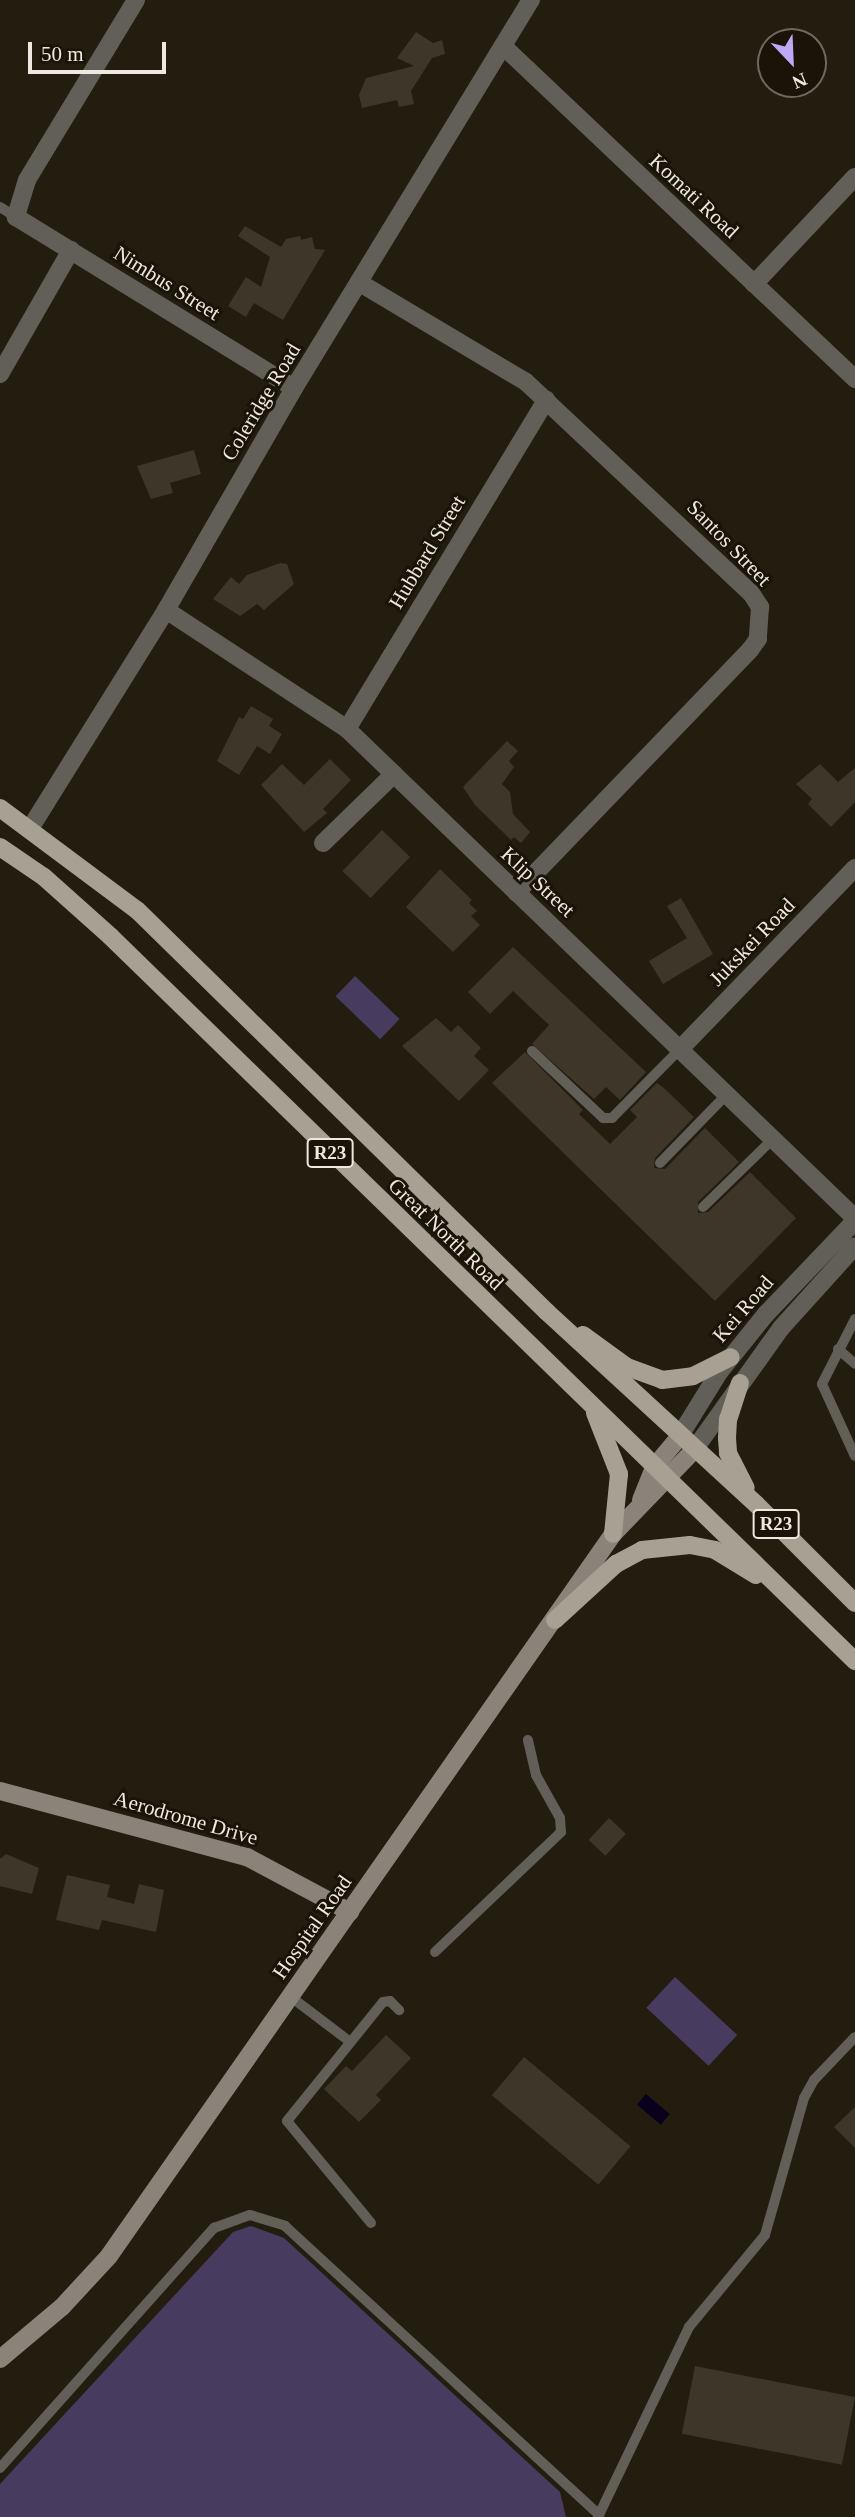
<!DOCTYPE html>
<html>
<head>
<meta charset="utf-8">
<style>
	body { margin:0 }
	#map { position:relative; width:855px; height:2517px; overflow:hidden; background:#231d10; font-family:"Times New Roman",serif }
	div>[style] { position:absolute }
	.green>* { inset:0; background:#473c60; transform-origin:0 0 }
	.water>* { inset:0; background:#0a001e; transform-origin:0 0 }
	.building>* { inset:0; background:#3d3629; transform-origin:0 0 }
	.lane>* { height:10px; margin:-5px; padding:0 5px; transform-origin:5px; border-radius:5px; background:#625e58 }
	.street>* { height:18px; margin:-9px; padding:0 9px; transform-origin:9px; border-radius:9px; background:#625e58 }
	.secondary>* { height:18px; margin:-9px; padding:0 9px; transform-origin:9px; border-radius:9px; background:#898379 }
	.primary>* { height:18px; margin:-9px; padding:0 9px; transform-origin:9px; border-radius:9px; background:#a7a093 }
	span { translate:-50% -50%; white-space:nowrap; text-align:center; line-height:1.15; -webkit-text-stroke:6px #191308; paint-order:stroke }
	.shield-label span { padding:2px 5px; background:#191308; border:2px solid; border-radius:5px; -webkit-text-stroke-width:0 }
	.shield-label { font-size:19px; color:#ede8e0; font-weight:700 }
	.street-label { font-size:21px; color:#ede8e0 }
	.north { position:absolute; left:757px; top:28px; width:70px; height:70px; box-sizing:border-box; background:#191308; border:2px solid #6e685e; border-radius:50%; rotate:157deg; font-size:19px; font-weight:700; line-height:28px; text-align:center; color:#ede8e0 }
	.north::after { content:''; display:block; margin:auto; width:24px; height:32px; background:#bfa9f4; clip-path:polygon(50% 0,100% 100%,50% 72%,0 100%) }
	.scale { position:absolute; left:28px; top:42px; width:138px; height:32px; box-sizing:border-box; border:4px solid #ede8e0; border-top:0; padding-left:9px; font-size:21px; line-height:24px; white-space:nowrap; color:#ede8e0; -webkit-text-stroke:5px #191308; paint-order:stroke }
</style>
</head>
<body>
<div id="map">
	<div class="green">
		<i style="left:355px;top:976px;width:62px;height:28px;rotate:44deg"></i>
		<i style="left:675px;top:1977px;width:85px;height:42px;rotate:43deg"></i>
		<i style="clip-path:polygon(251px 2226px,284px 2238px,560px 2492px,566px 2517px,0 2517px,0 2484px,233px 2232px)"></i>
	</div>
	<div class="water">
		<i style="left:646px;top:2094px;width:31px;height:14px;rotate:40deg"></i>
	</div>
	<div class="building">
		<i style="clip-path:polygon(416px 32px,433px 43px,442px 40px,445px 54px,432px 58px,411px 91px,414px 104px,399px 107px,397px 100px,362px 108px,359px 95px,366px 78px,414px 66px,397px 58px)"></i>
		<i style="clip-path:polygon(245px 226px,281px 247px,286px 239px,300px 236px,301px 240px,312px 237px,315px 249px,325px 250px,283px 320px,254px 303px,246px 317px,228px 306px,246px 277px,261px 287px,270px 257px,238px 236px)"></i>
		<i style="clip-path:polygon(194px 450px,201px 474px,170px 483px,173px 493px,151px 499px,137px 466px)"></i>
		<i style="clip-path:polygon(280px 563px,287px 564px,294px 584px,264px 610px,257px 604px,240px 616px,213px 599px,231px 577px,239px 584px,247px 575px)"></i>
		<i style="clip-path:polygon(251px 706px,273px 719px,269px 726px,282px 734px,270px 754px,257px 746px,239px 775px,217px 761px,239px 717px,243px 719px)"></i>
		<i style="clip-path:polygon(507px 741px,518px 751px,509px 761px,514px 767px,502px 784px,510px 792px,513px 814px,530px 832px,521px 843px,514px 837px,511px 840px,475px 805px,463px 787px)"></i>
		<i style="clip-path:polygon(330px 759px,351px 780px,323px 809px,327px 813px,304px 832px,261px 785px,282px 764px,304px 785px)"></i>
		<i style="clip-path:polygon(820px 764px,838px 782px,855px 768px,855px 802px,831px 827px,808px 804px,812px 799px,796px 784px)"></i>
		<i style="left:382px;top:830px;width:39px;height:57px;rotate:44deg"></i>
		<i style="clip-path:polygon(440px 869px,472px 900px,469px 903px,477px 911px,471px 916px,480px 925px,453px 952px,406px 907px)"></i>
		<i style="clip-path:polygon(681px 898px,713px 954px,663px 984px,649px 961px,687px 938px,667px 906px)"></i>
		<i style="clip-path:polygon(513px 947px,646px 1072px,620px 1100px,606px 1087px,594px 1099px,532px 1044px,549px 1025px,513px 991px,490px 1014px,468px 992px)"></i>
		<i style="clip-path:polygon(436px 1018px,451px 1032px,458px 1025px,481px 1048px,474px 1056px,489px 1070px,459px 1101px,402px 1046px)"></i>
		<i style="clip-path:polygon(525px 1052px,583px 1110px,579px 1114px,610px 1144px,637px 1117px,630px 1110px,657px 1083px,665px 1089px,694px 1117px,655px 1158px,654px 1168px,665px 1169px,705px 1128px,739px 1162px,698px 1202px,698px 1213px,708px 1212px,750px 1172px,796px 1218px,715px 1301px,492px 1083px)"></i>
		<i style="left:609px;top:1818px;width:23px;height:30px;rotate:43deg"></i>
		<i style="clip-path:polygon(6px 1854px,39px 1868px,32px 1894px,0 1886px,0 1859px)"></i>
		<i style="clip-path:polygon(67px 1875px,110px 1885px,107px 1897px,134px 1904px,139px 1884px,164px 1890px,156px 1932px,102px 1920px,99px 1930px,56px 1920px)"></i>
		<i style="clip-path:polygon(386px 2035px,411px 2058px,376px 2095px,381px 2100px,359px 2122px,324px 2089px,346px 2066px,352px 2071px)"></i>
		<i style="left:524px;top:2057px;width:139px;height:50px;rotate:40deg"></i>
		<i style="clip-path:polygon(855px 2107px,855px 2148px,834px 2127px)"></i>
		<i style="left:695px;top:2366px;width:163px;height:69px;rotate:11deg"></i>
	</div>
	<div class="lane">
		<i style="left:0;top:207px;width:19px;rotate:32deg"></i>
		<i style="left:532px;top:1051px;width:98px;rotate:43.3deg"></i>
		<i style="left:603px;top:1118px;width:9px"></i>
		<i style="left:612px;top:1118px;width:98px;rotate:-45.4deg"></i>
		<i style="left:660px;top:1163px;width:98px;rotate:-45.8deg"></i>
		<i style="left:703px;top:1207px;width:99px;rotate:-44.2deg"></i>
		<i style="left:855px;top:1319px;width:73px;rotate:116.9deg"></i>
		<i style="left:822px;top:1384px;width:79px;rotate:65.4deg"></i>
		<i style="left:838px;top:1349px;width:23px;rotate:41deg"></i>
		<i style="left:435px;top:1952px;width:174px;rotate:-43.6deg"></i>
		<i style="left:561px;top:1832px;width:14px;rotate:-94deg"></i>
		<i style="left:560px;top:1818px;width:49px;rotate:-119.2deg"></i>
		<i style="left:536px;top:1775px;width:36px;rotate:-103deg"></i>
		<i style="left:291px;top:1997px;width:73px;rotate:37.2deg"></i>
		<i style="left:371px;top:2223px;width:132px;rotate:-129.5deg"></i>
		<i style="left:287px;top:2121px;width:153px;rotate:-51.1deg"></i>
		<i style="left:383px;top:2002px;width:7px;rotate:-8deg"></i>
		<i style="left:390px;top:2001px;width:13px;rotate:45deg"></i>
		<i style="left:0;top:2468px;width:322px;rotate:-48.3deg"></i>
		<i style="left:214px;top:2228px;width:38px;rotate:-20deg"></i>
		<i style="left:250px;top:2215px;width:37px;rotate:17deg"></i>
		<i style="left:285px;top:2226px;width:427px;rotate:42.6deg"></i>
		<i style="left:598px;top:2517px;width:211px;rotate:-64.4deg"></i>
		<i style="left:689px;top:2327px;width:119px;rotate:-50.4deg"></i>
		<i style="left:765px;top:2235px;width:142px;rotate:-74.1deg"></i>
		<i style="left:804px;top:2098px;width:21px;rotate:-61deg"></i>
		<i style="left:814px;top:2080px;width:59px;rotate:-46.4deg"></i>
	</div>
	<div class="street">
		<i style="left:136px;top:0;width:210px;rotate:121.2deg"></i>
		<i style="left:27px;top:180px;width:39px;rotate:107deg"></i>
		<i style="left:16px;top:217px;width:326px;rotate:31.6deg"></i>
		<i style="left:503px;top:46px;width:485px;rotate:43.4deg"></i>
		<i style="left:360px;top:283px;width:193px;rotate:30.8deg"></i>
		<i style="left:526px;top:382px;width:308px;rotate:43.2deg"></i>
		<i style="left:751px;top:593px;width:17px;rotate:57deg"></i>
		<i style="left:760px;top:607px;width:32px;rotate:94deg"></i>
		<i style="left:758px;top:639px;width:14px;rotate:126deg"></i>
		<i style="left:750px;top:650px;width:337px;rotate:133.9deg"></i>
		<i style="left:754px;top:284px;width:147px;rotate:-46.7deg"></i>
		<i style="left:0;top:374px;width:143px;rotate:-60.2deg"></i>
		<i style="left:166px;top:610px;width:217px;rotate:33.3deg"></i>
		<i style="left:347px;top:729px;width:705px;rotate:43.91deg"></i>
		<i style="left:347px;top:729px;width:385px;rotate:-58.8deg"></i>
		<i style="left:31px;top:827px;width:256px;rotate:-58.1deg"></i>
		<i style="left:166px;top:610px;width:256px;rotate:-60deg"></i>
		<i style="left:294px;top:388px;width:455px;rotate:-58.6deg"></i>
		<i style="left:323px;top:843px;width:99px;rotate:-44.2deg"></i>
		<i style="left:682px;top:1047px;width:249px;rotate:-46deg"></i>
		<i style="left:679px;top:1437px;width:78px;rotate:-58.2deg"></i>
		<i style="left:720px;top:1371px;width:73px;rotate:-51.1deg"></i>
		<i style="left:766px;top:1314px;width:129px;rotate:-46.3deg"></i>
		<i style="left:694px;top:1450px;width:150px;rotate:-54.5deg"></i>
		<i style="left:781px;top:1328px;width:110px;rotate:-47.9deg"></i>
	</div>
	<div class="secondary">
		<i style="left:641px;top:1500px;width:37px;rotate:-68deg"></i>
		<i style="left:655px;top:1466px;width:38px;rotate:-50deg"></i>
		<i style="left:0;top:1791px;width:256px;rotate:15deg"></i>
		<i style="left:247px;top:1857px;width:117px;rotate:28.1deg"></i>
		<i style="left:0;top:2359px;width:81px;rotate:-40deg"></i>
		<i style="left:62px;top:2307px;width:69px;rotate:-47.3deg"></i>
		<i style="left:109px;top:2256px;width:881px;rotate:-55.08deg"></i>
		<i style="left:613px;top:1534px;width:117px;rotate:-46deg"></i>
	</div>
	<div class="primary">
		<i style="left:0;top:808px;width:171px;rotate:36.7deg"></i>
		<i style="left:137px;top:910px;width:574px;rotate:44.44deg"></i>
		<i style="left:547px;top:1312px;width:284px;rotate:42.6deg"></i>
		<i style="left:756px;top:1504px;width:140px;rotate:45deg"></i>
		<i style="left:0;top:847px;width:53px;rotate:34.3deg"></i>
		<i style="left:44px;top:877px;width:89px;rotate:41.8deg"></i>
		<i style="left:110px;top:936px;width:1040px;rotate:44.22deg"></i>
		<i style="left:583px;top:1335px;width:54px;rotate:36deg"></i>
		<i style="left:627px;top:1367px;width:37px;rotate:20deg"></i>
		<i style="left:662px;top:1380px;width:31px;rotate:-7deg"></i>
		<i style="left:693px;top:1376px;width:42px;rotate:-26.6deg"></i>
		<i style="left:740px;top:1383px;width:38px;rotate:108deg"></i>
		<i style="left:728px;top:1419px;width:19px;rotate:93deg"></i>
		<i style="left:727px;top:1438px;width:15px;rotate:86deg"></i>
		<i style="left:728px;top:1453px;width:39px;rotate:63deg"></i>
		<i style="left:595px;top:1413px;width:66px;rotate:68.5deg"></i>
		<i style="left:619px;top:1474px;width:60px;rotate:95.7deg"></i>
		<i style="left:555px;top:1620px;width:83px;rotate:-42.6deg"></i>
		<i style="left:616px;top:1564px;width:30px;rotate:-28deg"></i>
		<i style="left:642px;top:1550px;width:48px;rotate:-5.9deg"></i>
		<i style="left:690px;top:1545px;width:25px;rotate:11deg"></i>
		<i style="left:715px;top:1550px;width:48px;rotate:31.4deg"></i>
	</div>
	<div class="shield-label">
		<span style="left:330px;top:1153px">R23</span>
		<span style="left:776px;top:1524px">R23</span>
	</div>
	<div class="street-label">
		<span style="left:694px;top:196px;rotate:43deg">Komati Road</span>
		<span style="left:167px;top:283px;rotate:32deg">Nimbus Street</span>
		<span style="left:261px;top:402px;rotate:-59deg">Coleridge Road</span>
		<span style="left:729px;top:543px;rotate:46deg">Santos Street</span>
		<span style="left:427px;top:552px;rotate:-59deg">Hubbard Street</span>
		<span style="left:538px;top:882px;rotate:43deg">Klip Street</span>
		<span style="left:752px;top:942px;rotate:-46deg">Jukskei Road</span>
		<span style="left:446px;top:1234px;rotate:44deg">Great North Road</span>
		<span style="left:743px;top:1309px;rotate:-49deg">Kei Road</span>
		<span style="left:186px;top:1818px;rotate:16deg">Aerodrome Drive</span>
		<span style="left:312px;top:1927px;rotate:-55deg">Hospital Road</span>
	</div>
	<div class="north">N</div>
	<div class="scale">50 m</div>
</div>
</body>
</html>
